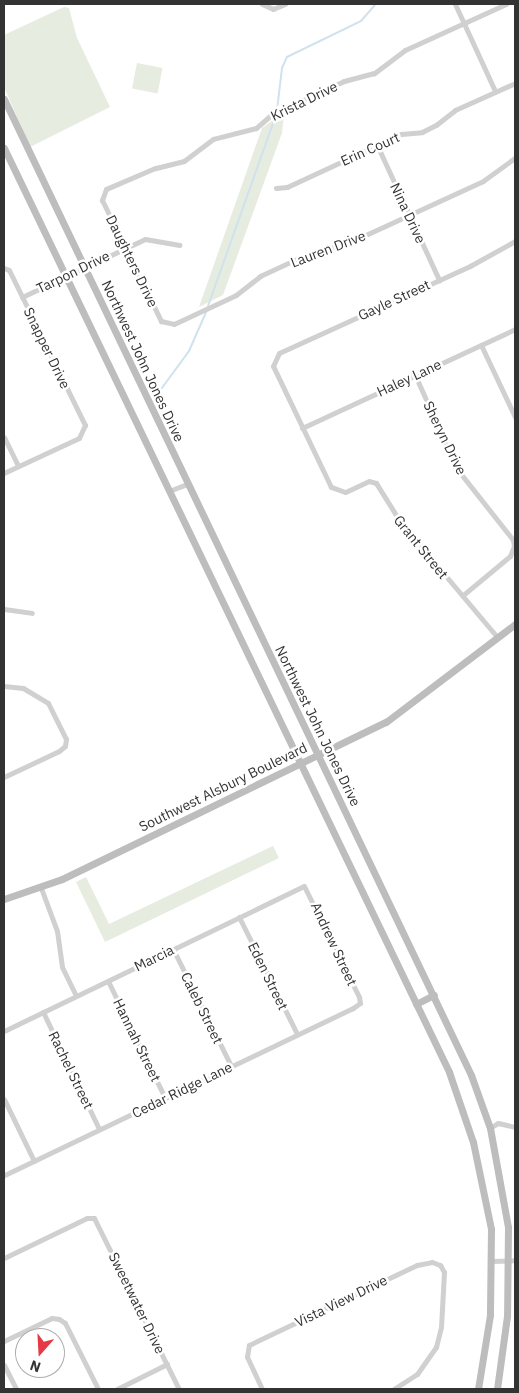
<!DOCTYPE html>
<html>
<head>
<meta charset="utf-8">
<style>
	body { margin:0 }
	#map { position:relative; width:519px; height:1393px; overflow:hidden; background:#fff; font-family:"IBM Plex Sans",sans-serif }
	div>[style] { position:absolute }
	.green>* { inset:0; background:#e6ecdf; transform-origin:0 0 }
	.stream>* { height:2px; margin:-1px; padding:0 1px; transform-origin:1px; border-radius:1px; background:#cfe2ee }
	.minor>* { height:5px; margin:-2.5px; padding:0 2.5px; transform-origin:2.5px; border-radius:2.5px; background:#d0d0d0 }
	.secondary>* { height:7px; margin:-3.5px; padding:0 3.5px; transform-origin:3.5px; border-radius:3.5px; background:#bdbdbd }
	span { translate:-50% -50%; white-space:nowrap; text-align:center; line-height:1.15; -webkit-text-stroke:5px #fff; paint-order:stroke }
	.street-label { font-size:14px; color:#333 }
	.frame { position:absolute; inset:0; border:5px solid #333; pointer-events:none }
	.north { position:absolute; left:15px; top:1328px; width:50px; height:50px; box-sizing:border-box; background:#fff; border:1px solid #adadad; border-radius:50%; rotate:199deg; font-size:14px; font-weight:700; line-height:20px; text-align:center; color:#333 }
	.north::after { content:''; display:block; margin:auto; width:18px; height:22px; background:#e63946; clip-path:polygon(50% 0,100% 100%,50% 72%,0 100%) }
</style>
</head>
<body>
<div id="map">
	<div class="green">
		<i style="clip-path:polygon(64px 7px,69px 8px,77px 38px,110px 107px,30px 147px,4px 87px,4px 35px)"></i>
		<i style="left:137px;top:63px;width:26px;height:26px;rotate:11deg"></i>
		<i style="clip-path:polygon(280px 115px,284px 115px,282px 133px,223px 295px,199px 307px,262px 128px)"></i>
		<i style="clip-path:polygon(273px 846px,279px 858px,105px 942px,76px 882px,86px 877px,109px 924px)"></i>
	</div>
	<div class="stream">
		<i style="left:277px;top:110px;width:42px;rotate:-83.2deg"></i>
		<i style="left:282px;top:68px;width:12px;rotate:-66deg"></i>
		<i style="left:287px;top:57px;width:82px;rotate:-25.9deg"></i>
		<i style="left:361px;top:21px;width:23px;rotate:-49deg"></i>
		<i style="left:208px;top:306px;width:203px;rotate:-70.4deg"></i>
		<i style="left:156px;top:396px;width:56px;rotate:-53.7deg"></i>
		<i style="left:189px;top:351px;width:45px;rotate:-66.3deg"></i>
	</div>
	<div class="minor">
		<i style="left:262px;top:4px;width:12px;rotate:24deg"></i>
		<i style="left:273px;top:9px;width:13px;rotate:-23deg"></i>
		<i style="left:455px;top:4px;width:96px;rotate:65.3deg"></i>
		<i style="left:506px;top:4px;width:111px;rotate:155.5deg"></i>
		<i style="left:405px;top:50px;width:39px;rotate:143deg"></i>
		<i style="left:374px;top:73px;width:31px;rotate:165deg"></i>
		<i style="left:344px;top:81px;width:81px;rotate:155deg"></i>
		<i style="left:271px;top:115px;width:20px;rotate:139deg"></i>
		<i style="left:256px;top:128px;width:44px;rotate:165.7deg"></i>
		<i style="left:213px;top:139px;width:36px;rotate:143deg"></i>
		<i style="left:184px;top:161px;width:30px;rotate:166deg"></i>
		<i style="left:155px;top:168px;width:53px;rotate:156.8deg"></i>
		<i style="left:106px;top:189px;width:12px;rotate:110deg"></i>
		<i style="left:102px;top:200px;width:135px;rotate:64deg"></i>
		<i style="left:161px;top:321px;width:13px;rotate:13deg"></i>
		<i style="left:174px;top:324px;width:68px;rotate:-25.1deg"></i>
		<i style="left:236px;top:295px;width:31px;rotate:-38deg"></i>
		<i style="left:260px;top:276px;width:57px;rotate:-24.8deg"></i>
		<i style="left:312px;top:252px;width:35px;rotate:-13deg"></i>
		<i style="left:346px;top:244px;width:151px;rotate:-24.7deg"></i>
		<i style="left:483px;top:181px;width:39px;rotate:-36deg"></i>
		<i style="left:377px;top:145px;width:149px;rotate:65.3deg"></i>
		<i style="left:276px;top:188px;width:11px;rotate:-5deg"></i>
		<i style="left:287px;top:187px;width:126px;rotate:-24.9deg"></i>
		<i style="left:401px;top:134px;width:21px;rotate:-5deg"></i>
		<i style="left:422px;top:132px;width:16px;rotate:-27deg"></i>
		<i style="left:436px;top:125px;width:24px;rotate:-38deg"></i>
		<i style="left:455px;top:110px;width:66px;rotate:-24.2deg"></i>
		<i style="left:4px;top:268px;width:5px;rotate:22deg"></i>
		<i style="left:9px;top:270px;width:173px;rotate:63.9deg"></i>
		<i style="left:85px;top:425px;width:14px;rotate:115deg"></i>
		<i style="left:79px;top:438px;width:83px;rotate:155deg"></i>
		<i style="left:22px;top:297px;width:136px;rotate:-25.2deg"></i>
		<i style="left:145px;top:239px;width:35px;rotate:10deg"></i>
		<i style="left:481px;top:345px;width:80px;rotate:64.7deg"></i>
		<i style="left:415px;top:375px;width:103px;rotate:65.9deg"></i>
		<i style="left:457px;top:469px;width:90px;rotate:51.7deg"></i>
		<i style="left:513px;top:540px;width:6px;rotate:81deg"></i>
		<i style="left:514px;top:546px;width:11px;rotate:112deg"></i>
		<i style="left:510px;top:556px;width:62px;rotate:140.2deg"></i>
		<i style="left:302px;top:428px;width:235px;rotate:-24.9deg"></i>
		<i style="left:4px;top:437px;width:32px;rotate:64deg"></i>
		<i style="left:169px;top:491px;width:19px;rotate:-21deg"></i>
		<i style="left:4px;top:609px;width:28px;rotate:8deg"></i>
		<i style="left:498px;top:638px;width:150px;rotate:-130.1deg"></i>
		<i style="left:401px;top:523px;width:47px;rotate:-122deg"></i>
		<i style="left:376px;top:483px;width:7px;rotate:-164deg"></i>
		<i style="left:369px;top:481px;width:26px;rotate:155deg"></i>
		<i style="left:345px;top:492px;width:15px;rotate:-160deg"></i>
		<i style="left:331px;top:487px;width:134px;rotate:-115.6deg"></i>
		<i style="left:273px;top:366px;width:14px;rotate:-65deg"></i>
		<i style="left:279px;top:353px;width:210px;rotate:-24.5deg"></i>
		<i style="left:470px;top:266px;width:51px;rotate:-29.1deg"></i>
		<i style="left:4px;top:686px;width:19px;rotate:6deg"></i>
		<i style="left:23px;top:688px;width:29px;rotate:31deg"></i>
		<i style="left:48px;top:703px;width:40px;rotate:63.4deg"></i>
		<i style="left:66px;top:739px;width:7px;rotate:98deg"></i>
		<i style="left:65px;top:746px;width:8px;rotate:140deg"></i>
		<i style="left:59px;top:751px;width:61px;rotate:154.7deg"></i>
		<i style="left:41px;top:888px;width:46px;rotate:69.6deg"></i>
		<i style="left:57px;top:931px;width:36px;rotate:82deg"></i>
		<i style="left:62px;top:967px;width:32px;rotate:64deg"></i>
		<i style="left:239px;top:917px;width:131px;rotate:63.6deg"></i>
		<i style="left:173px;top:949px;width:131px;rotate:63.6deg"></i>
		<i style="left:108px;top:981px;width:130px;rotate:64deg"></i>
		<i style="left:43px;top:1012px;width:130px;rotate:64.4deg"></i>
		<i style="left:4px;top:1031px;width:333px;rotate:-25.8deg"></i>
		<i style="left:304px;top:886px;width:124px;rotate:63.6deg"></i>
		<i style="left:359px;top:997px;width:6px;rotate:81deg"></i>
		<i style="left:360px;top:1003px;width:9px;rotate:144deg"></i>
		<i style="left:353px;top:1008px;width:387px;rotate:154.4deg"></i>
		<i style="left:4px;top:1099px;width:69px;rotate:64.2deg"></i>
		<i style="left:490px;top:1128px;width:9px;rotate:-32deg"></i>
		<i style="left:498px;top:1123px;width:17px;rotate:13deg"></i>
		<i style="left:4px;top:1258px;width:92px;rotate:-25.7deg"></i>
		<i style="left:87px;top:1218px;width:7px"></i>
		<i style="left:94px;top:1218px;width:191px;rotate:63.6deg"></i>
		<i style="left:492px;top:1261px;width:23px;rotate:-2deg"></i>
		<i style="left:4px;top:1341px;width:53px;rotate:-25.6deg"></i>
		<i style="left:52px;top:1318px;width:7px;rotate:8deg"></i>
		<i style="left:59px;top:1319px;width:7px;rotate:34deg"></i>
		<i style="left:65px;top:1323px;width:74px;rotate:63.4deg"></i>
		<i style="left:4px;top:1365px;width:27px;rotate:63deg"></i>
		<i style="left:117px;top:1389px;width:56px;rotate:-26.6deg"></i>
		<i style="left:262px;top:1389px;width:35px;rotate:-115deg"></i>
		<i style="left:247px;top:1357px;width:12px;rotate:-81deg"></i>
		<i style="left:249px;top:1345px;width:186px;rotate:-25.5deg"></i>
		<i style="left:417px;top:1265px;width:15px;rotate:-11deg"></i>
		<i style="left:432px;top:1262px;width:9px;rotate:21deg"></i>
		<i style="left:440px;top:1265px;width:8px;rotate:60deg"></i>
		<i style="left:444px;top:1272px;width:55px;rotate:93.1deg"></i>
		<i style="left:441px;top:1327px;width:21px;rotate:104deg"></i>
		<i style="left:436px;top:1347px;width:33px;rotate:125deg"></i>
		<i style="left:417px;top:1374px;width:27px;rotate:147deg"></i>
	</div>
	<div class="secondary">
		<i style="left:4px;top:99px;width:1082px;rotate:64.43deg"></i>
		<i style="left:471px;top:1075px;width:56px;rotate:70.3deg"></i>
		<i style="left:490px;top:1128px;width:101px;rotate:79.7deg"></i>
		<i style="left:508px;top:1227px;width:89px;rotate:90.6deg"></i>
		<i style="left:507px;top:1316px;width:74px;rotate:97.8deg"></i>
		<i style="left:4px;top:148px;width:1026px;rotate:64.28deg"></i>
		<i style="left:449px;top:1072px;width:74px;rotate:71.1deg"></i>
		<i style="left:473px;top:1142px;width:89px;rotate:78.3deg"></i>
		<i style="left:491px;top:1229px;width:86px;rotate:90.7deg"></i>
		<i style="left:490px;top:1315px;width:75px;rotate:99.2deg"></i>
		<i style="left:4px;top:899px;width:61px;rotate:-19deg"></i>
		<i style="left:62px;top:879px;width:360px;rotate:-25.9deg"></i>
		<i style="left:386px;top:722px;width:162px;rotate:-37.2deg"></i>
		<i style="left:416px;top:1004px;width:20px;rotate:-27deg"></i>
	</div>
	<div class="street-label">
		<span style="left:304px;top:101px;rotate:-26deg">Krista Drive</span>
		<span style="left:370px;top:149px;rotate:-24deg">Erin Court</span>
		<span style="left:408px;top:213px;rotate:65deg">Nina Drive</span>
		<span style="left:328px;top:249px;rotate:-21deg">Lauren Drive</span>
		<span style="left:132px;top:261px;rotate:64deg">Daughters Drive</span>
		<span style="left:73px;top:272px;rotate:-26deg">Tarpon Drive</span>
		<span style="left:394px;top:300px;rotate:-25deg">Gayle Street</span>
		<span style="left:47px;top:348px;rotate:64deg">Snapper Drive</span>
		<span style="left:143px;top:361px;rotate:65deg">Northwest John Jones Drive</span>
		<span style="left:409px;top:378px;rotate:-25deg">Haley Lane</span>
		<span style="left:445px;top:438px;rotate:64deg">Sheryn Drive</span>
		<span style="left:421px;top:547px;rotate:51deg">Grant Street</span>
		<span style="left:318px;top:726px;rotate:64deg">Northwest John Jones Drive</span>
		<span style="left:223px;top:787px;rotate:-26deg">Southwest Alsbury Boulevard</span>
		<span style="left:334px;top:944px;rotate:65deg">Andrew Street</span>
		<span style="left:154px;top:958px;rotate:-26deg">Marcia</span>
		<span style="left:268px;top:976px;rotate:64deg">Eden Street</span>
		<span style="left:202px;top:1008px;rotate:64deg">Caleb Street</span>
		<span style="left:137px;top:1040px;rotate:64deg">Hannah Street</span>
		<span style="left:71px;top:1070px;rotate:64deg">Rachel Street</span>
		<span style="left:182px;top:1090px;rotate:-26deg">Cedar Ridge Lane</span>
		<span style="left:341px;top:1301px;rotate:-26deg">Vista View Drive</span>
		<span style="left:137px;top:1303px;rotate:64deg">Sweetwater Drive</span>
	</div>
	<div class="frame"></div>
	<div class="north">N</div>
</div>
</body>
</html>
